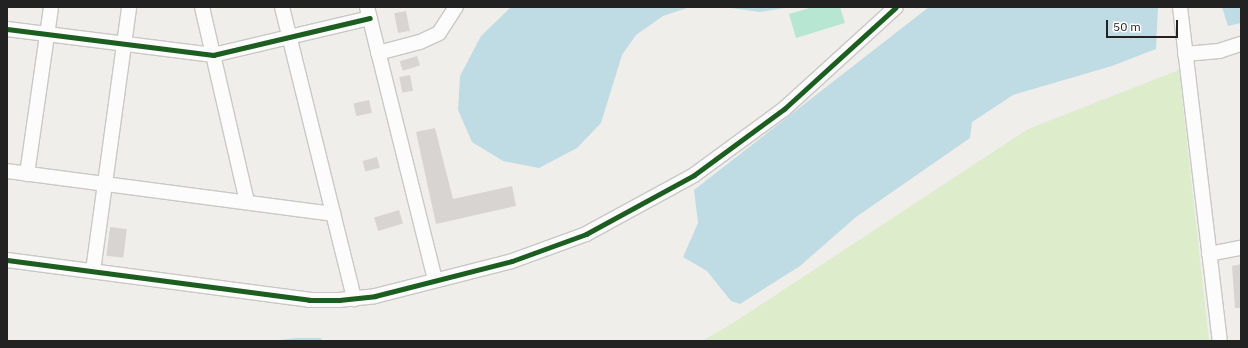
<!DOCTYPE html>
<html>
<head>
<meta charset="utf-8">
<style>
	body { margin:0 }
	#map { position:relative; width:1248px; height:348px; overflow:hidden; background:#f0eeeb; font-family:"IBM Plex Sans",sans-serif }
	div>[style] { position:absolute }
	.grass>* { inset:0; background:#ddeccb }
	.pitch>* { inset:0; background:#b7e6d2 }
	.water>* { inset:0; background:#bfdbe3 }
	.building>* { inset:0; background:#d7d4d2; transform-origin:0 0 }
	.roads { filter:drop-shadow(1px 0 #c9c8c7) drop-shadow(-1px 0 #c9c8c7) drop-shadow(0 1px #c9c8c7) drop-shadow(0 -1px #c9c8c7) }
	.minor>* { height:14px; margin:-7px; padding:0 7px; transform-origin:7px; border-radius:7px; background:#fdfcfc }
	.cycleway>* { height:5px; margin:-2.5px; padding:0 2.5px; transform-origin:2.5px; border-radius:2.5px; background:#1b5e20 }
	span { translate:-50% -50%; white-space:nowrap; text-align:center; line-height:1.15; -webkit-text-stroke:3.5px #fff; paint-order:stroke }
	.frame { position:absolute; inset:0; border:8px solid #222; pointer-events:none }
	.scale { position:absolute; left:1106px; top:20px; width:72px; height:18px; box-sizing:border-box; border:2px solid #222; border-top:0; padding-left:5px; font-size:12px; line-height:14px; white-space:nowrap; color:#222; -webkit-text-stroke:3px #fff; paint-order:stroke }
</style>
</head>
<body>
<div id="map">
	<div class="grass">
		<i style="clip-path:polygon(1179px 70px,1209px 341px,702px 341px,733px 323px,1028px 129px)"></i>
	</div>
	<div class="pitch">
		<i style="clip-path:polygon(813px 7px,840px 7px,845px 23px,796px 38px,789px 14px)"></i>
	</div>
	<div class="water">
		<i style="clip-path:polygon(511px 7px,790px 7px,760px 12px,731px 8px,687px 8px,663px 16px,636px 35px,622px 55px,601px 123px,577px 148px,539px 168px,503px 161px,472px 142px,458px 110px,460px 76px,481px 36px)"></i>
		<i style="clip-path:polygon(929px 7px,1158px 7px,1156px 49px,1112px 66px,1013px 95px,972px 122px,970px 138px,856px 217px,800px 266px,740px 304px,731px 301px,707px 271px,683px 257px,698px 223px,694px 190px)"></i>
		<i style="clip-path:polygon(1222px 7px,1241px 7px,1241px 23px,1228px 26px)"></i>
		<i style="clip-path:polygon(296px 338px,321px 338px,322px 341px,271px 341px)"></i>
	</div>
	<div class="building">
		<i style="left:406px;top:11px;width:20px;height:12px;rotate:79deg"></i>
		<i style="left:417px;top:56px;width:10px;height:18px;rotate:73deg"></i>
		<i style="left:410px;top:75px;width:16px;height:11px;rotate:79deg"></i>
		<i style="left:369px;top:100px;width:13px;height:16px;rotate:77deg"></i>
		<i style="clip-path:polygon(435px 128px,453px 199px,512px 186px,516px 206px,436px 224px,416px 132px)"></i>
		<i style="left:377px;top:157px;width:11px;height:15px;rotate:75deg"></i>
		<i style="left:399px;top:210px;width:14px;height:26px;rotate:73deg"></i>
		<i style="left:110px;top:227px;width:17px;height:29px;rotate:7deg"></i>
		<i style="clip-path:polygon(1241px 264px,1241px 308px,1235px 308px,1232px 266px)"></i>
	</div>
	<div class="roads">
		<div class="minor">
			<i style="left:202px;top:7px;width:200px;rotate:77deg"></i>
			<i style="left:282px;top:7px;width:301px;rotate:76.1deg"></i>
			<i style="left:367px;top:7px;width:281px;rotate:76deg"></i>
			<i style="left:1180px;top:7px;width:336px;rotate:83.2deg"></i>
			<i style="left:7px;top:29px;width:208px;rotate:7.2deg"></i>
			<i style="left:213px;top:55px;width:161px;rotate:-13.3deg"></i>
			<i style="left:378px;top:53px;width:43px;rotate:-14.7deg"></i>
			<i style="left:420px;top:42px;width:21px;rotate:-25deg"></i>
			<i style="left:439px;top:33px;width:31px;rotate:-57deg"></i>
			<i style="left:1185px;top:54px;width:34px;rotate:-5deg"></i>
			<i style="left:1219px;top:51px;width:23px;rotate:-18deg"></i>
			<i style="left:7px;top:171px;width:329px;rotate:7.5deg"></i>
			<i style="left:27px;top:174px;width:169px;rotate:-81.8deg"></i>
			<i style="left:1209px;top:254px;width:33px;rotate:-11deg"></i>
			<i style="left:7px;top:260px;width:305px;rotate:7.5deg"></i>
			<i style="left:309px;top:300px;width:30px"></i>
			<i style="left:339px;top:300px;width:36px;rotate:-6deg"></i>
			<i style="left:375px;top:296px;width:141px;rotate:-14.3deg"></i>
			<i style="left:512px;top:261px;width:79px;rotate:-20deg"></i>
			<i style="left:586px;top:234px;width:123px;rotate:-28.6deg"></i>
			<i style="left:694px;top:175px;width:112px;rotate:-36.3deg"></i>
			<i style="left:784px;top:109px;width:151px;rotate:-42.3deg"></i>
			<i style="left:93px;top:271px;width:266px;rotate:-82.2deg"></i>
		</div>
	</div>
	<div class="cycleway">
		<i style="left:7px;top:29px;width:208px;rotate:7.2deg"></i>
		<i style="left:213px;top:55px;width:161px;rotate:-13.3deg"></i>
		<i style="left:7px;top:260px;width:305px;rotate:7.5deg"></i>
		<i style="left:309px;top:300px;width:30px"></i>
		<i style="left:339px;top:300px;width:36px;rotate:-6deg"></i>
		<i style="left:375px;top:296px;width:141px;rotate:-14.3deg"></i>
		<i style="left:512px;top:261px;width:79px;rotate:-20deg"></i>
		<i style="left:586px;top:234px;width:123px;rotate:-28.6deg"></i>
		<i style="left:694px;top:175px;width:112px;rotate:-36.3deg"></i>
		<i style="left:784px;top:109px;width:151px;rotate:-42.3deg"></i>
	</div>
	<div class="frame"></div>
	<div class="scale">50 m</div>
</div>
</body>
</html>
